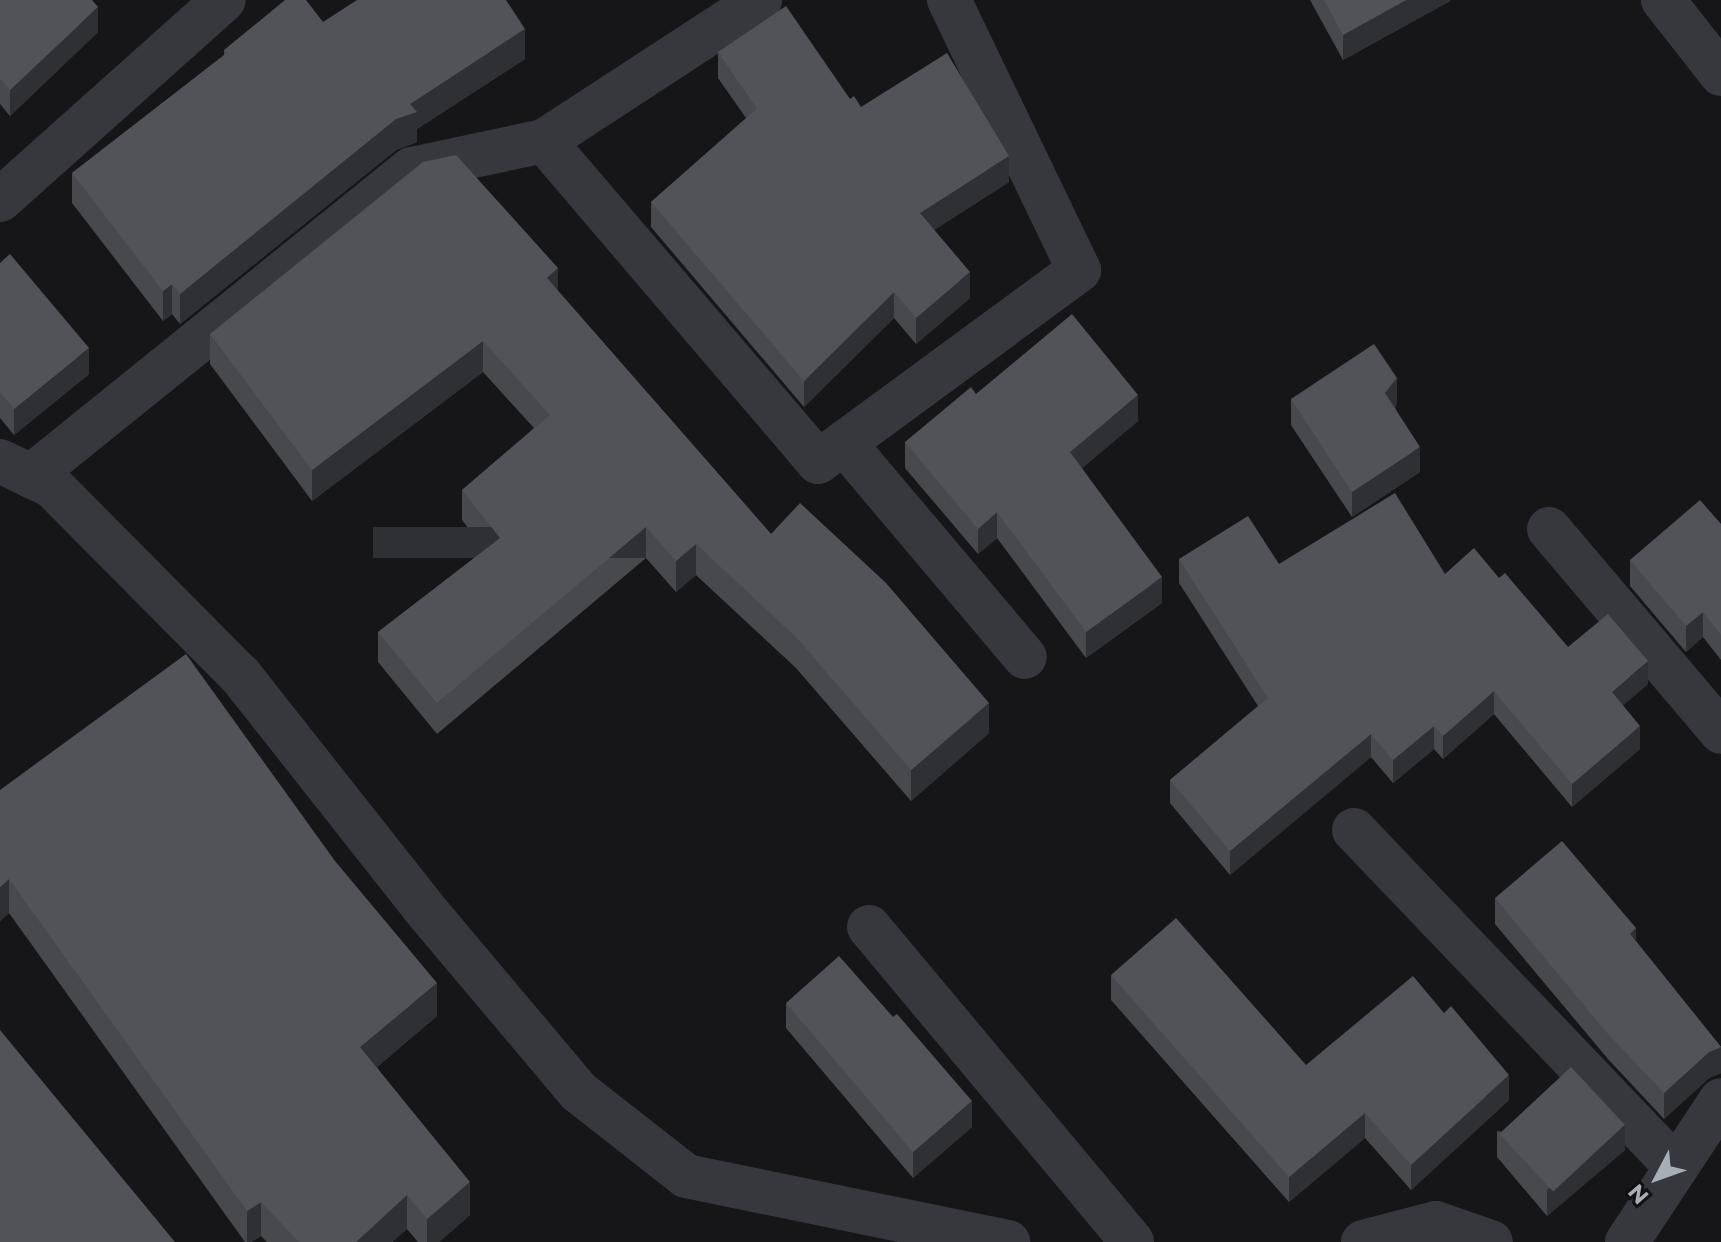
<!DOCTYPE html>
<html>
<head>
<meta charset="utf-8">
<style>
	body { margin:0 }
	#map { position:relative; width:1721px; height:1242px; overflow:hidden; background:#161618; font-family:Montserrat,sans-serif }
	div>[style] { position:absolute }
	.minor>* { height:44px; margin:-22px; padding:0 22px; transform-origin:22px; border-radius:22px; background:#37383d }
	.tertiary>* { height:44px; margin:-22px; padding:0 22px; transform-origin:22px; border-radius:22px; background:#37383d }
	.wall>* { inset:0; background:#47494d }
	.shaded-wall>* { inset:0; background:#2f3033; transform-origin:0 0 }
	.building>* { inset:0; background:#525359; transform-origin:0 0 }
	span { translate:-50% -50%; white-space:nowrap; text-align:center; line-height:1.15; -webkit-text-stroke:7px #111113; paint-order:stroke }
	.north { position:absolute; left:1617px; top:1138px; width:80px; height:80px; -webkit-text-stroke:6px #111113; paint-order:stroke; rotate:229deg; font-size:22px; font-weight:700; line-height:32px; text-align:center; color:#a8adb8 }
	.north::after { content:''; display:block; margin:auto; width:28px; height:36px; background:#a8adb8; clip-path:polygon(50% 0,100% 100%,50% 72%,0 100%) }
</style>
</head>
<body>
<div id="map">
	<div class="minor">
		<i style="left:1663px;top:0;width:94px;rotate:51.9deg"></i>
		<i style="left:544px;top:141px;width:422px;rotate:49.5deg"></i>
		<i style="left:818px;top:462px;width:324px;rotate:-36.3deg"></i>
		<i style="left:1079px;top:270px;width:300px;rotate:-115.7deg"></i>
		<i style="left:844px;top:443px;width:280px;rotate:49.8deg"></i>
		<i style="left:0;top:461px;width:58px;rotate:25.7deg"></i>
		<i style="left:52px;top:486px;width:267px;rotate:45.2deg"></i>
		<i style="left:240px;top:675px;width:295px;rotate:51.7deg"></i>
		<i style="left:423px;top:907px;width:242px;rotate:49.9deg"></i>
		<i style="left:579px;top:1092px;width:136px;rotate:38.1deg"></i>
		<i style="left:686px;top:1176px;width:329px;rotate:11.6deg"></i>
		<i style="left:31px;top:476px;width:489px;rotate:-38.9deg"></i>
		<i style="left:412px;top:169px;width:135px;rotate:-12deg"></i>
		<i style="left:544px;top:141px;width:258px;rotate:-33.1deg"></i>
		<i style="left:1549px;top:529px;width:266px;rotate:49.7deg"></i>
		<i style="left:1354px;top:830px;width:466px;rotate:46.3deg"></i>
		<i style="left:869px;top:927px;width:410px;rotate:50.1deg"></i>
		<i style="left:1363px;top:1242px;width:75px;rotate:-14.6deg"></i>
		<i style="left:1436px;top:1223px;width:58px;rotate:19.1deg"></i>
		<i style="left:1627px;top:1242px;width:170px;rotate:-56.5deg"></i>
	</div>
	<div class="tertiary">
		<i style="left:0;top:200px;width:300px;rotate:-41.8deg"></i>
	</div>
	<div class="wall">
		<i style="clip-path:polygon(0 0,98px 32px,10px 116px,0 104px)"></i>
		<i style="clip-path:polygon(1310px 0,1450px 0,1450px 1px,1343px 60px)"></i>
		<i style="clip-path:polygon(323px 22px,525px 59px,417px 129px,417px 142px,396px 150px,180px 324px,172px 314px,163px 321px,72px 203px,72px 173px,224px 55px,224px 50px)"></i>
		<i style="clip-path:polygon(718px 52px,850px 99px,861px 107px,1009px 182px,934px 230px,970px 298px,916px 344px,894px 318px,804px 407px,651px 227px,651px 202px,746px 118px,718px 78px)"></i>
		<i style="clip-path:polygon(0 263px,89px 374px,14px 435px,0 418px)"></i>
		<i style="clip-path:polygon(558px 291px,771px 534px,989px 733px,911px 801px,796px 668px,696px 575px,676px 592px,646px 558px,437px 734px,378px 662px,378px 632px,485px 550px,462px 520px,462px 490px,534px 428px,483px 372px,312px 501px,210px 364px,210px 334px)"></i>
		<i style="clip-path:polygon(976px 394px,1138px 421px,1082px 468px,1162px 603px,1086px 658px,997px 538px,978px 554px,905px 468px,905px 442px)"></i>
		<i style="clip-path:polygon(1291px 399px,1397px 404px,1395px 407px,1420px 472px,1352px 517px,1291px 425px)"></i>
		<i style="clip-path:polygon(1721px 524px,1721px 660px,1703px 637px,1686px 652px,1630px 586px,1630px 560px)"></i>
		<i style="clip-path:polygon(1179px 559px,1279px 564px,1499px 578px,1568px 647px,1648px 684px,1623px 705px,1640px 749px,1572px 807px,1494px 714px,1443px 759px,1434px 749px,1393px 783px,1371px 757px,1230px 875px,1170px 803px,1170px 780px,1258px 706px,1179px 583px)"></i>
		<i style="clip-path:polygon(0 790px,437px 1016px,377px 1067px,470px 1215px,439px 1242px,418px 1242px,407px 1229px,392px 1242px,267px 1242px,261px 1236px,251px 1242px,245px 1242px,9px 913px,0 921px)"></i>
		<i style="clip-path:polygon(1495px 898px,1636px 941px,1721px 1047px,1721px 1073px,1709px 1078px,1664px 1119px,1608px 1059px,1495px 924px)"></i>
		<i style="clip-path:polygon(1111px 975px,1306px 1065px,1509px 1100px,1411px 1190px,1365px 1138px,1289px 1202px,1111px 1000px)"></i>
		<i style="clip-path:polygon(786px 1003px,972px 1127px,913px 1178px,786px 1028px)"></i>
		<i style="clip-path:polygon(1497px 1131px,1625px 1150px,1547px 1216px,1497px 1157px)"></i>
	</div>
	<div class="shaded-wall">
		<i style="clip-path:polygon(1406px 0,1450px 0,1450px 1px,1343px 60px,1343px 35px)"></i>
		<i style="clip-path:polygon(98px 7px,98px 32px,10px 116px,10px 90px)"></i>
		<i style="clip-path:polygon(525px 29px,525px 59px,417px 129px,417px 142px,396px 150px,180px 324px,180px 294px,410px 104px)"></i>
		<i style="clip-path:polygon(1009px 156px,1009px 182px,920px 239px,920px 213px)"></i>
		<i style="clip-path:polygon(558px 268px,558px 299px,547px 278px)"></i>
		<i style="clip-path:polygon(970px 272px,970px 298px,916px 344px,916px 318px)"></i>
		<i style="clip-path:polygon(172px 284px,172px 314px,163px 321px,163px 291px)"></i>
		<i style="clip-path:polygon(894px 292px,894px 318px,804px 407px,804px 381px)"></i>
		<i style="clip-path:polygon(483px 341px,483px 372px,312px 501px,312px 470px)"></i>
		<i style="clip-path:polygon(89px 348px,89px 374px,14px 435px,14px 409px)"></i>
		<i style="clip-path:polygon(1397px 378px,1397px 404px,1385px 419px,1385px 393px)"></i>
		<i style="clip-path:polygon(1138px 395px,1138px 421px,1070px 478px,1070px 452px)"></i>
		<i style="clip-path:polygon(1420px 447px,1420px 472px,1352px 517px,1352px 492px)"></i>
		<i style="clip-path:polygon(997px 512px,997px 538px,978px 554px,978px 529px)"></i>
		<i style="left:646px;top:527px;width:31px;height:273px;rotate:90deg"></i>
		<i style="clip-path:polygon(696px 544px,696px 575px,676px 592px,676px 561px)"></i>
		<i style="clip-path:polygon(1162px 577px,1162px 603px,1086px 658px,1086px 632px)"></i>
		<i style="clip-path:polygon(1703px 612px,1703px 637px,1686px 652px,1686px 626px)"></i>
		<i style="clip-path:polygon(1648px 661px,1648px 684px,1612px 715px,1612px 692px)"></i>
		<i style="clip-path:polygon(1494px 691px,1494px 714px,1443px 759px,1443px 736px)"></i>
		<i style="clip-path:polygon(989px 703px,989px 733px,911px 801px,911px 770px)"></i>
		<i style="clip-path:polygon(1434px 726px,1434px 749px,1393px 783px,1393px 760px)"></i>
		<i style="clip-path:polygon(1640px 726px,1640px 749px,1572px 807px,1572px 784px)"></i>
		<i style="clip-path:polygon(1371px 734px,1371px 757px,1230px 875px,1230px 851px)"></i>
		<i style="clip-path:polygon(9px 879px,9px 913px,0 921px,0 887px)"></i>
		<i style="clip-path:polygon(1636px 928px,1636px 954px,1630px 934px)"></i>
		<i style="clip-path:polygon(437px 983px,437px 1016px,360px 1081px,360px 1047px)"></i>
		<i style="clip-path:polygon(1721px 1047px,1721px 1073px,1709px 1078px,1664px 1119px,1664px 1093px,1709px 1052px)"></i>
		<i style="clip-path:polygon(1509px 1075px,1509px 1100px,1411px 1190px,1411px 1165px)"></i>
		<i style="clip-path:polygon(972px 1101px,972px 1127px,913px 1178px,913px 1152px)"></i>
		<i style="clip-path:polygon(1365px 1113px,1365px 1138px,1289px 1202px,1289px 1177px)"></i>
		<i style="clip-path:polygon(1625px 1124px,1625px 1150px,1547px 1216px,1547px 1190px)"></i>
		<i style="clip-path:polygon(470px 1182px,470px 1215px,439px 1242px,427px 1242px,427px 1219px)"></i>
		<i style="clip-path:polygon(407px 1195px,407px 1229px,392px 1242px,356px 1242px)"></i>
		<i style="clip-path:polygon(261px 1202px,261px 1236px,251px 1242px,247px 1242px,247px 1211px)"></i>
	</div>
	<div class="building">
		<i style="clip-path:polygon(0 0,92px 0,98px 7px,10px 90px,0 79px)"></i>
		<i style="clip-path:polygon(285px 0,306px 0,323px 22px,357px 0,506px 0,525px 29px,410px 104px,417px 112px,396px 119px,180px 294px,172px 284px,163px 291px,72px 173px,227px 53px,224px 50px)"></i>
		<i style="clip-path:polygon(1324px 0,1406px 0,1343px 35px)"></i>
		<i style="clip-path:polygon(786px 6px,850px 99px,854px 96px,861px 107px,947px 53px,1009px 156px,920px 213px,970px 272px,916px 318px,894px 292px,804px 381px,651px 202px,757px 109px,718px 52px)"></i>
		<i style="clip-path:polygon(456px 155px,558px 268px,547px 278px,771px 534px,800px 503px,886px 583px,989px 703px,911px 770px,796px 637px,696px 544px,676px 561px,646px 527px,437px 703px,378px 632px,500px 538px,462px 490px,550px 415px,483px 341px,312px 470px,210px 334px,423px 162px)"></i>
		<i style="clip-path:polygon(10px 254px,89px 348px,14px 409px,0 392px,0 263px)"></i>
		<i style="clip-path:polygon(1072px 314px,1138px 395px,1070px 452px,1162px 577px,1086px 632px,997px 512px,978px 529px,905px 442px,971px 387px,976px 394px)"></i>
		<i style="clip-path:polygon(1374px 344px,1397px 378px,1385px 393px,1420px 447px,1352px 492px,1291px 399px)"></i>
		<i style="clip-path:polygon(1395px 493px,1445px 574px,1474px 548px,1499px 578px,1505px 573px,1568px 647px,1608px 614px,1648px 661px,1612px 692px,1640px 726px,1572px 784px,1494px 691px,1443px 736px,1434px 726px,1393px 760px,1371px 734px,1230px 851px,1170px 780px,1268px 698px,1179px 559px,1248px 516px,1279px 564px)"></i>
		<i style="clip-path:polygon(1700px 500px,1721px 524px,1721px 635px,1703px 612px,1686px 626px,1630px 560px)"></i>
		<i style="clip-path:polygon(186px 654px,335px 861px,437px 983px,360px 1047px,470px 1182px,427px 1219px,407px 1195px,356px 1242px,299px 1242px,261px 1202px,247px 1211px,9px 879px,0 887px,0 790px)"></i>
		<i style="clip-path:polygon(1562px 841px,1636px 928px,1630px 934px,1721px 1047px,1709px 1052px,1664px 1093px,1608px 1034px,1495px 898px)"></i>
		<i style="clip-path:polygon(1176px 918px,1306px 1065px,1413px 976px,1444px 1013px,1451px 1006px,1509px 1075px,1411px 1165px,1365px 1113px,1289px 1177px,1111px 975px)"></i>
		<i style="clip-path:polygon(839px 956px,893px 1017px,897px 1014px,972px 1101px,913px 1152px,786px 1003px)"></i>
		<i style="clip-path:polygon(0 1030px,175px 1242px,0 1242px)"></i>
		<i style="left:1571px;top:1067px;width:79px;height:98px;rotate:47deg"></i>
	</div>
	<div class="north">N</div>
</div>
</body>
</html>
